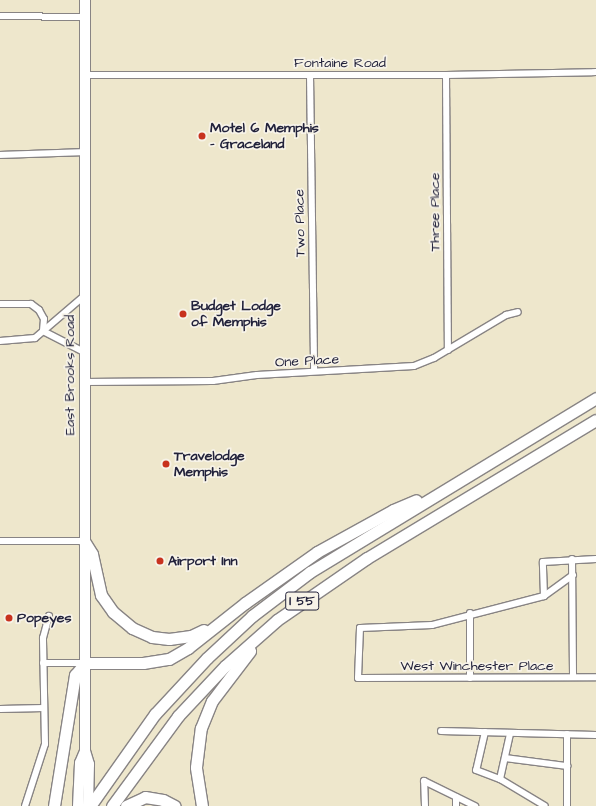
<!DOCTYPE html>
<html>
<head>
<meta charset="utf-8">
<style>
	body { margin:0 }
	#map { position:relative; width:596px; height:806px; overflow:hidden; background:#eee7cc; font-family:"Architects Daughter",sans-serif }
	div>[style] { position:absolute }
	.roads { filter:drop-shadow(1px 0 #888484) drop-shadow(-1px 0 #888484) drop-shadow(0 1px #888484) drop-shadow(0 -1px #888484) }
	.street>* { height:6px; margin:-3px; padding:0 3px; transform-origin:3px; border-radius:3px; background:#fff }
	.primary>* { height:10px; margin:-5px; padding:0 5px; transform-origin:5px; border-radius:5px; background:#fff }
	.highway>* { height:11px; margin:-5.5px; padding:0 5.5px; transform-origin:5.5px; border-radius:5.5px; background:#fff }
	.dots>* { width:11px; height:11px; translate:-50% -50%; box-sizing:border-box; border:2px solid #f7f3e8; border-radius:50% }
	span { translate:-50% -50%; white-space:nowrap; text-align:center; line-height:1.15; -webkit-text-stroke:3.5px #f7f3e8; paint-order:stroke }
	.shield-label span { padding:1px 3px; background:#f7f3e8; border:1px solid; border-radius:3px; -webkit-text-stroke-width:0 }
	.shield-label { font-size:13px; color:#22223b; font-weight:700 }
	.street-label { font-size:14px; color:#22223b }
	.poi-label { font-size:14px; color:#22223b; font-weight:700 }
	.left { translate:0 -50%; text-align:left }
</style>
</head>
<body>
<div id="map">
	<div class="roads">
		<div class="street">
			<i style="left:0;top:16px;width:85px;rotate:0.7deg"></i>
			<i style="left:84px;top:75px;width:362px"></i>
			<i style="left:446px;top:75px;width:150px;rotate:-1.1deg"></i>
			<i style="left:310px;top:75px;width:296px;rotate:89.2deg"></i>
			<i style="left:446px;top:75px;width:275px;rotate:89.6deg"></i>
			<i style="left:0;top:155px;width:84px;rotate:-2deg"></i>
			<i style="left:0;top:304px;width:31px"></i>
			<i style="left:31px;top:304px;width:10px;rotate:37deg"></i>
			<i style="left:39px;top:310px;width:10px;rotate:61deg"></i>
			<i style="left:44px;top:319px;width:12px;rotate:95deg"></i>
			<i style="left:43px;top:331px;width:46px;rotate:27.1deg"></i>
			<i style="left:0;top:341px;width:35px;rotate:-5deg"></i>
			<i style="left:35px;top:338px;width:65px;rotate:-40.6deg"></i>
			<i style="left:84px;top:382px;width:129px;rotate:-0.4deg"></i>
			<i style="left:213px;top:381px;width:44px;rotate:-7.8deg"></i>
			<i style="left:257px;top:375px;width:157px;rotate:-3.3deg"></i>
			<i style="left:414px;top:366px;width:22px;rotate:-22deg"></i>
			<i style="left:434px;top:358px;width:84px;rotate:-30.8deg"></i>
			<i style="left:506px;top:315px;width:12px;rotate:-14deg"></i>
			<i style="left:0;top:541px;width:84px"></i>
			<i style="left:572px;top:559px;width:118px;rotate:89.5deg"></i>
			<i style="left:573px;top:575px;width:36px;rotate:144deg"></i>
			<i style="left:544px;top:596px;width:116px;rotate:165.5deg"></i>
			<i style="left:432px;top:625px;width:72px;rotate:177.6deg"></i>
			<i style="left:360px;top:628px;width:50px;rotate:92.3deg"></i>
			<i style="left:358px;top:678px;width:238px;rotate:-0.2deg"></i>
			<i style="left:544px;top:596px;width:34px;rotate:-92deg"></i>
			<i style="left:543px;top:562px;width:53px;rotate:-3.2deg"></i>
			<i style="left:43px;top:663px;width:42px"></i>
			<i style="left:470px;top:678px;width:65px;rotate:-90deg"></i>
			<i style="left:0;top:709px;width:44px;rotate:-1.3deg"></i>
			<i style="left:441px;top:731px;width:155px;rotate:1.5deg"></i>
			<i style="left:485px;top:732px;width:39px;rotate:103deg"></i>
			<i style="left:476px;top:770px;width:26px;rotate:21deg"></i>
			<i style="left:500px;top:779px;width:52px;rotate:31deg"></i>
			<i style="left:505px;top:758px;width:63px;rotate:7.4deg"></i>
			<i style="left:500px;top:779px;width:46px;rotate:-77.5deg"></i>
			<i style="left:456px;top:797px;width:9px;rotate:90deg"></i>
			<i style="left:25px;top:806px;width:65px;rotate:-72.1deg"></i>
			<i style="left:45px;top:744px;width:106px;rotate:-91.1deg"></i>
			<i style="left:43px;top:638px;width:23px;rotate:-75deg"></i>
			<i style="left:425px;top:806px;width:25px;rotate:-92deg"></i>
			<i style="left:424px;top:781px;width:57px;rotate:26.1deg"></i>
			<i style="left:567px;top:806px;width:72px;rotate:-90deg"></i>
		</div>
		<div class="primary">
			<i style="left:85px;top:0;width:751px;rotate:90deg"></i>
			<i style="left:85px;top:751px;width:14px;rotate:73deg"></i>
			<i style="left:89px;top:764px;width:42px;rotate:91.4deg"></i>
			<i style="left:78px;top:806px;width:43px;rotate:-87.3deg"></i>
			<i style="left:80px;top:763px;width:13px;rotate:-67deg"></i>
		</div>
		<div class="highway">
			<i style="left:84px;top:541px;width:15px;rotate:58deg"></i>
			<i style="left:92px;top:554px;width:42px;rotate:77.6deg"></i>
			<i style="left:101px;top:595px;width:21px;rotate:55deg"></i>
			<i style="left:113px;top:612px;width:25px;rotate:40deg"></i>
			<i style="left:132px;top:628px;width:22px;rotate:24deg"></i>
			<i style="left:152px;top:637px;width:17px;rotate:7deg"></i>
			<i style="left:169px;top:639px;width:22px;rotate:-8deg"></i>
			<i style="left:191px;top:636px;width:14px;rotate:-25deg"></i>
			<i style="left:54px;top:806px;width:133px;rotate:-80.9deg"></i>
			<i style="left:75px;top:675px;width:16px;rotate:-50deg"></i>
			<i style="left:85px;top:663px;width:58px"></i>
			<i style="left:143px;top:663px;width:26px;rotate:-9deg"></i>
			<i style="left:169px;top:659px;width:22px;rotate:-30deg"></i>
			<i style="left:188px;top:648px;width:73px;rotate:-38.3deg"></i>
			<i style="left:245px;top:603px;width:88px;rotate:-35.3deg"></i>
			<i style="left:317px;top:552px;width:87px;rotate:-28.9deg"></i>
			<i style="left:393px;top:510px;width:25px;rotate:-23deg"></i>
			<i style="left:90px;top:806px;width:113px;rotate:-54.8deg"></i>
			<i style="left:155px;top:714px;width:76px;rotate:-47.1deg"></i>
			<i style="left:207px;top:658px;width:62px;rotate:-43deg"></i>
			<i style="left:252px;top:616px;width:73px;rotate:-37.2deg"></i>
			<i style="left:310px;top:572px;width:335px;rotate:-31.3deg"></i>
			<i style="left:112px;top:806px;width:112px;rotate:-53.7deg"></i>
			<i style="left:178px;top:716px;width:69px;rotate:-46.8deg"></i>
			<i style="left:225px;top:666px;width:69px;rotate:-41.5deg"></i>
			<i style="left:277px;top:620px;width:109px;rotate:-34.6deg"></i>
			<i style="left:367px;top:558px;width:267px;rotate:-31.1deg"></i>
			<i style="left:126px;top:806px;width:21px;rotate:-25deg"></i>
			<i style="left:145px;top:797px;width:18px;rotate:9deg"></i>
			<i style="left:163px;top:800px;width:13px;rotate:27deg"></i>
			<i style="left:202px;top:806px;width:39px;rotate:-99deg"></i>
			<i style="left:196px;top:767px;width:39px;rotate:-83deg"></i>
			<i style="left:201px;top:728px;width:29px;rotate:-68deg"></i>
			<i style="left:212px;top:701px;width:63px;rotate:-52.8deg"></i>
		</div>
	</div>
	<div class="dots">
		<i style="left:202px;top:136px;background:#c8321e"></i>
		<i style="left:183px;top:314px;background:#c8321e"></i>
		<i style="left:166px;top:464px;background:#c8321e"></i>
		<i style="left:160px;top:561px;background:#c8321e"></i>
		<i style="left:9px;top:618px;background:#c8321e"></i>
	</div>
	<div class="shield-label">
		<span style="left:302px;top:601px">I 55</span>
	</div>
	<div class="street-label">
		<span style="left:340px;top:63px">Fontaine Road</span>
		<span style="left:435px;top:212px;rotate:-90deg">Three Place</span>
		<span style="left:300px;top:223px;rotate:-91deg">Two Place</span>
		<span style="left:307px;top:361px;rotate:-3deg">One Place</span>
		<span style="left:70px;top:375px;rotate:-90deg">East Brooks Road</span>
		<span style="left:477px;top:666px">West Winchester Place</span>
	</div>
	<div class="poi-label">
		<span class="left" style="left:210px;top:136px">Motel 6 Memphis<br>- Graceland</span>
		<span class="left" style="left:191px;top:314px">Budget Lodge<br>of Memphis</span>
		<span class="left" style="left:174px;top:464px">Travelodge<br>Memphis</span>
		<span class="left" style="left:168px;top:561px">Airport Inn</span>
		<span class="left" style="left:17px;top:618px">Popeyes</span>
	</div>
</div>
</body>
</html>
